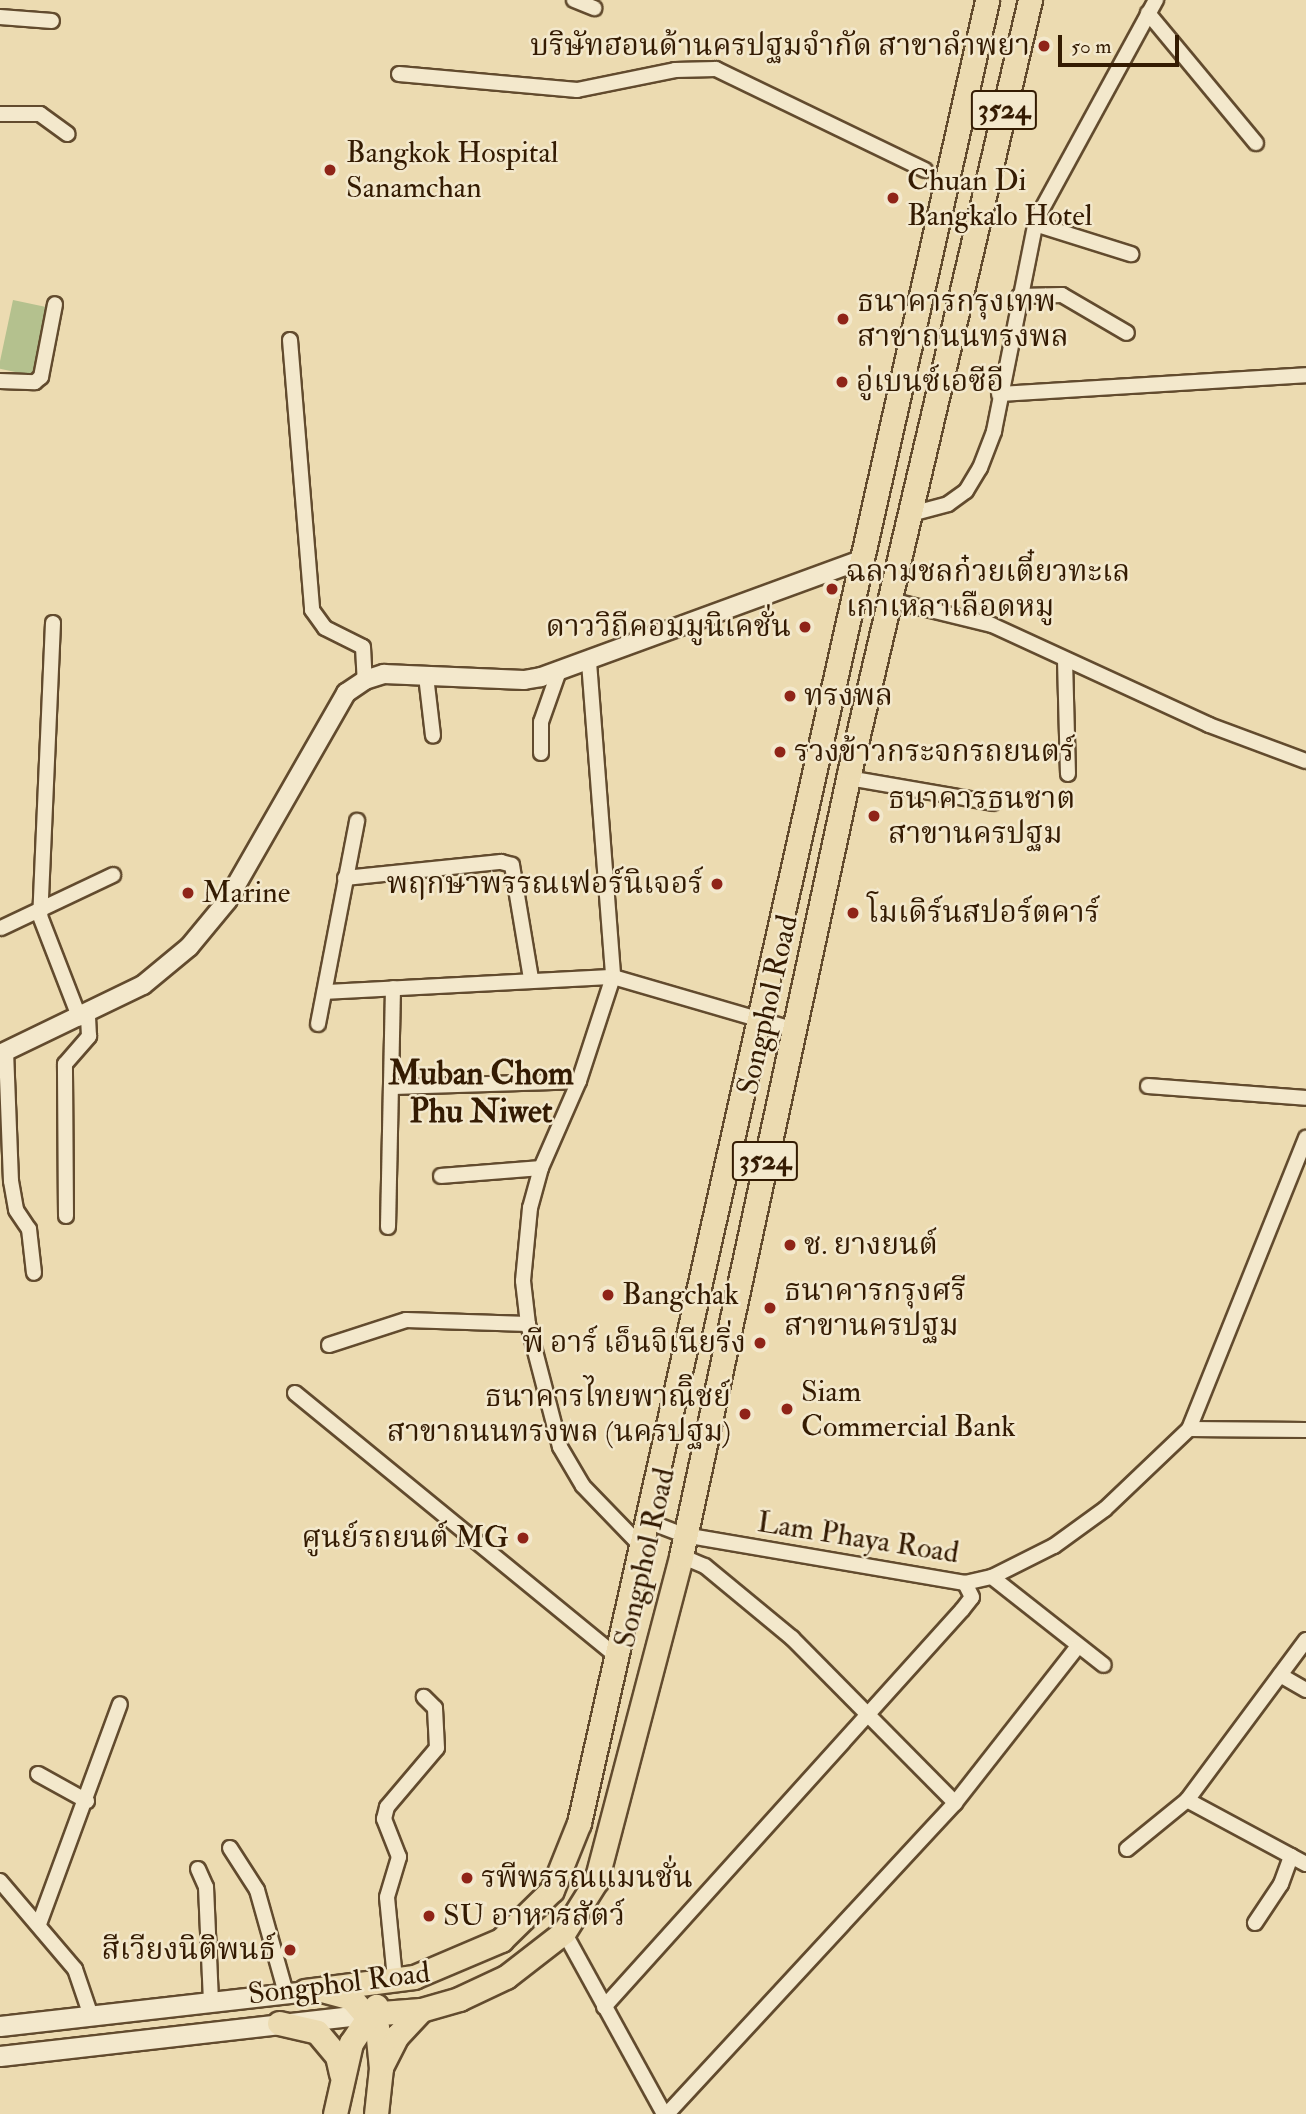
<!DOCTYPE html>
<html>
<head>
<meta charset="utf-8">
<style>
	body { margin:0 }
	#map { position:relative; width:1306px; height:2114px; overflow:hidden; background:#ecdbb1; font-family:"IM FELL Double Pica","Noto Serif Thai",serif }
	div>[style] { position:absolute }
	.green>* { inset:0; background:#b4c18e; transform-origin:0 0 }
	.roads { filter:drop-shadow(2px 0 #624b2e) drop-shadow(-2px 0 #624b2e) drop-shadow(0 2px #624b2e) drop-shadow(0 -2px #624b2e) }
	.minor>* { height:14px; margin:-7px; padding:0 7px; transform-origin:7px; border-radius:7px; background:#f3e8cc }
	.tertiary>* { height:18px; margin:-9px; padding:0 9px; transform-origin:9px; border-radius:9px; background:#f3e8cc }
	.secondary>* { height:19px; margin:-9.5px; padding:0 9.5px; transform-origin:9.5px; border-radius:9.5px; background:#f3e8cc }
	.trunk>* { height:23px; margin:-11.5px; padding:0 11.5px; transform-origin:11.5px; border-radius:11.5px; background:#ecdbb1 }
	.dots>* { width:19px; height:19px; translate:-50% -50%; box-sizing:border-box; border:4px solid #f3e8cc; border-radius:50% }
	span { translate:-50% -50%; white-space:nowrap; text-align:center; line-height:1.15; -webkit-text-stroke:5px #f3e8cc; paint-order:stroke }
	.shield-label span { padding:2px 5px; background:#f3e8cc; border:2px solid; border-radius:5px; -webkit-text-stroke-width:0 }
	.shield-label { font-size:28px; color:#341b02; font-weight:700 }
	.poi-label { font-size:30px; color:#341b02 }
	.right { translate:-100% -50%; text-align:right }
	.left { translate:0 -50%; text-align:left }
	.street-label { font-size:30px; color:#341b02 }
	.quarter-label { font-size:33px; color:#341b02; font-weight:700 }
	.scale { position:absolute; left:1058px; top:35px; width:121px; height:32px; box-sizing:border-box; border:4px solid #341b02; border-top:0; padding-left:9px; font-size:21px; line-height:24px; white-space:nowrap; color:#341b02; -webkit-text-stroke:5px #f3e8cc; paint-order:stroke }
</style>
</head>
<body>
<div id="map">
	<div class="green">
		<i style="left:13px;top:300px;width:35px;height:70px;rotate:12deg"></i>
	</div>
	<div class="roads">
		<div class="minor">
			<i style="left:574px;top:0;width:22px;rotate:22deg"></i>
			<i style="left:1148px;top:13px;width:169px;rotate:50.3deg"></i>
			<i style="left:0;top:17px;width:52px;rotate:4.4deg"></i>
			<i style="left:399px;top:74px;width:179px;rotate:5.1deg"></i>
			<i style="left:577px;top:90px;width:100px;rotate:-11.5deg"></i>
			<i style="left:675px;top:70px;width:41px;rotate:-1.4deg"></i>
			<i style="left:716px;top:69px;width:232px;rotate:25.8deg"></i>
			<i style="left:0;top:114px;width:40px"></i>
			<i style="left:40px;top:114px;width:34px;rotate:36deg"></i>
			<i style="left:1035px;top:224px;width:101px;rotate:17.4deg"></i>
			<i style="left:1019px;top:296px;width:43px;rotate:-1.3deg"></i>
			<i style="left:1062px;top:295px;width:75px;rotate:30.3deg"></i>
			<i style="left:290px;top:340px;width:271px;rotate:85.3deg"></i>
			<i style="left:312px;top:610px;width:22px;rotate:54deg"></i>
			<i style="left:325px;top:628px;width:42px;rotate:26.6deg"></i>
			<i style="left:363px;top:647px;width:33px;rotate:87deg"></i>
			<i style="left:0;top:381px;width:35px;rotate:2deg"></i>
			<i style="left:35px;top:382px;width:8px;rotate:-40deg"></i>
			<i style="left:41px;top:377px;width:74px;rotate:-79.1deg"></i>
			<i style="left:999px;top:394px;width:308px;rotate:-3.5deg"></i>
			<i style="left:911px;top:514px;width:38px;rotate:-15deg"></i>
			<i style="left:948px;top:504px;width:22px;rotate:-36deg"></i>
			<i style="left:966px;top:491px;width:27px;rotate:-59deg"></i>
			<i style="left:980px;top:468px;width:40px;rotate:-69deg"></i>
			<i style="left:994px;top:431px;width:215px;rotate:-78.7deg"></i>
			<i style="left:1036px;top:220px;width:251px;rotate:-61.4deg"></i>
			<i style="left:890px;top:600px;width:105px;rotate:13.8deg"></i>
			<i style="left:992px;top:625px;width:239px;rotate:24.7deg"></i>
			<i style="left:1209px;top:725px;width:103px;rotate:20.4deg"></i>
			<i style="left:53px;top:623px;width:293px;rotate:92.5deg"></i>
			<i style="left:40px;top:916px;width:110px;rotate:68.8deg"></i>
			<i style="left:1065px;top:660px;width:114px;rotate:88.5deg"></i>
			<i style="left:589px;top:662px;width:316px;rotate:85.6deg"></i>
			<i style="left:613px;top:977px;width:109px;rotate:108.1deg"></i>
			<i style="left:579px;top:1081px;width:95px;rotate:113.6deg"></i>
			<i style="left:541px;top:1168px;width:41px;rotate:105.4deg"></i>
			<i style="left:530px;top:1208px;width:73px;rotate:95.5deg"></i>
			<i style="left:523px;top:1281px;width:43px;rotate:83.4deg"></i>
			<i style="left:528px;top:1324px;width:127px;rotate:75.4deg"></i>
			<i style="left:560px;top:1447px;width:45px;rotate:59.5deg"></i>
			<i style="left:583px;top:1486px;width:83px;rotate:46deg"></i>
			<i style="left:426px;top:676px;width:60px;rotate:83.3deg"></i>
			<i style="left:541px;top:753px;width:31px;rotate:-90deg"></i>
			<i style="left:541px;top:722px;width:54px;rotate:-70.6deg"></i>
			<i style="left:849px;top:778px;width:146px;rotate:9.8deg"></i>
			<i style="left:345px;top:878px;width:157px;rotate:-5.9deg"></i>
			<i style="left:501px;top:862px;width:11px;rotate:15deg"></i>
			<i style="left:512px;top:865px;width:115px;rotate:80.5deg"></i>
			<i style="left:1px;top:928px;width:124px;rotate:-25.3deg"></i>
			<i style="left:325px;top:992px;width:288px;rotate:-3deg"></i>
			<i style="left:613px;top:977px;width:190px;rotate:16.2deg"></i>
			<i style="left:318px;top:1024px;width:207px;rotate:-79.1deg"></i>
			<i style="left:6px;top:1051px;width:130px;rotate:87.8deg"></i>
			<i style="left:11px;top:1181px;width:29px;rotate:80deg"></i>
			<i style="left:16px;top:1210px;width:23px;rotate:56deg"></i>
			<i style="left:29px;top:1229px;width:44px;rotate:83.5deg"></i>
			<i style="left:1148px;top:1086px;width:158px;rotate:4.3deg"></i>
			<i style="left:392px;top:1087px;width:187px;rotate:-1.8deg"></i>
			<i style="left:441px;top:1176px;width:100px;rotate:-4.6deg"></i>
			<i style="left:66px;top:1216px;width:152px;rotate:-90.4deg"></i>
			<i style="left:65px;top:1064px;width:37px;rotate:-49deg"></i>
			<i style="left:89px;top:1036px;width:22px;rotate:-93deg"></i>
			<i style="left:388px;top:1227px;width:239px;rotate:-88.8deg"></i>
			<i style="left:329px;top:1345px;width:81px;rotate:-18deg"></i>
			<i style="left:406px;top:1320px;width:122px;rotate:1.9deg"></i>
			<i style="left:295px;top:1393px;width:415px;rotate:39.3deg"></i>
			<i style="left:1189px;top:1429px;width:314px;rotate:-68.1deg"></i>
			<i style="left:647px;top:1521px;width:40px;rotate:21deg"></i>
			<i style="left:684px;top:1535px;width:285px;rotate:9.7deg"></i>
			<i style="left:965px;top:1583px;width:28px;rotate:-13deg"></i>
			<i style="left:992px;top:1577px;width:69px;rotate:-26.6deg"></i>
			<i style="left:1054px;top:1546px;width:63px;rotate:-36deg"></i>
			<i style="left:1105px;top:1509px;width:116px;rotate:-43.6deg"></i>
			<i style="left:1189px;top:1429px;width:117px;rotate:0.5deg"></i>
			<i style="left:681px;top:1556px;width:26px;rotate:23deg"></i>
			<i style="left:705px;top:1566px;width:113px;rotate:39.6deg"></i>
			<i style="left:792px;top:1638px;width:232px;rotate:45.3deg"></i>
			<i style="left:992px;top:1577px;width:142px;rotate:38.2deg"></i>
			<i style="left:1306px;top:1640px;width:199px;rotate:126.6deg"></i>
			<i style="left:1187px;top:1800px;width:135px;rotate:28.3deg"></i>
			<i style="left:1280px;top:1675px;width:30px;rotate:30deg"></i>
			<i style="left:38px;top:1774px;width:56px;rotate:28.9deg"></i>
			<i style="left:230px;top:1848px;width:50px;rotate:57.3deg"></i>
			<i style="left:257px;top:1890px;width:107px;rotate:74.3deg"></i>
			<i style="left:1127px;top:1849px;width:77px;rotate:-39.2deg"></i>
			<i style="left:198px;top:1869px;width:20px;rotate:66deg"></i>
			<i style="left:206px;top:1887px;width:114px;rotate:87.5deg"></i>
			<i style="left:0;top:1881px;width:116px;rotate:49.6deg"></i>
			<i style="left:75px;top:1969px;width:50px;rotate:71.2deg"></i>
			<i style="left:1255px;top:1923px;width:47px;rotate:-56.3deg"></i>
			<i style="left:1281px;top:1884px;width:30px;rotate:-70deg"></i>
			<i style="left:39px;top:1924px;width:234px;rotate:-69.8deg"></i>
			<i style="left:564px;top:1932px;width:208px;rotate:61.2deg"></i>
			<i style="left:395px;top:1979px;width:82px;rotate:-95.6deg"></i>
			<i style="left:387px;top:1897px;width:42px;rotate:-73.3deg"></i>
			<i style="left:399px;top:1857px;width:41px;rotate:-111.5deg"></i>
			<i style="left:384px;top:1819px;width:12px;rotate:-76deg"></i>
			<i style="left:387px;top:1807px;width:77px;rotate:-49.7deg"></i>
			<i style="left:437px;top:1748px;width:40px;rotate:-92.9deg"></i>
			<i style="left:435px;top:1708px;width:16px;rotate:-135deg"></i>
			<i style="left:604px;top:2007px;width:535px;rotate:-47.96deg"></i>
			<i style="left:962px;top:1610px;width:16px;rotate:-52deg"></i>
			<i style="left:972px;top:1597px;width:16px;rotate:-117deg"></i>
			<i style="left:667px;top:2114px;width:424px;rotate:-47.2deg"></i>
			<i style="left:955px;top:1803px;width:199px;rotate:-51.9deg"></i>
		</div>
		<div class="tertiary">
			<i style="left:0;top:1054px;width:159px;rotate:-25.8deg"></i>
			<i style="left:143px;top:985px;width:60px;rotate:-39.6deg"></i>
			<i style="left:189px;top:947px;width:60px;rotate:-50.4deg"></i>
			<i style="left:227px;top:901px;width:240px;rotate:-60.2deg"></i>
			<i style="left:346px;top:693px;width:23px;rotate:-34deg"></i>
			<i style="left:365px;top:680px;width:20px;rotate:-18deg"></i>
			<i style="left:384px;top:674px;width:140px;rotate:2.5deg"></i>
			<i style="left:524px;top:680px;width:17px;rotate:-10deg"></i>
			<i style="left:541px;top:677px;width:344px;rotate:-20.1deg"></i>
		</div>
		<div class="secondary">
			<i style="left:0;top:2026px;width:307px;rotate:-6.5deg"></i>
			<i style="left:0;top:2056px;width:370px;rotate:-6.5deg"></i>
		</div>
		<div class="trunk">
			<i style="left:305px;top:1991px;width:110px;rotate:-7.3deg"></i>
			<i style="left:414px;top:1977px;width:95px;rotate:-23deg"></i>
			<i style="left:501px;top:1940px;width:71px;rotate:-44.4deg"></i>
			<i style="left:552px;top:1890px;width:72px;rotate:-68.1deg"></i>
			<i style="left:579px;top:1823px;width:1868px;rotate:-77.38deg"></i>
			<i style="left:325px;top:1991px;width:27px;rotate:15deg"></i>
			<i style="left:351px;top:1998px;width:40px;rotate:49deg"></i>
			<i style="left:377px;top:2028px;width:40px;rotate:84.3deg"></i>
			<i style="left:381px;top:2068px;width:46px;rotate:96.2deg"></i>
			<i style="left:368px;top:2014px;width:53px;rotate:-4.3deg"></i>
			<i style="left:421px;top:2010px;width:40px;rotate:-16deg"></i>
			<i style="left:459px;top:1999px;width:52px;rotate:-25.1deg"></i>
			<i style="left:506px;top:1977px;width:73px;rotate:-37.8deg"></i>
			<i style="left:564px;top:1932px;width:60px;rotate:-57.9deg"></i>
			<i style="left:596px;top:1881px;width:336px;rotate:-75.3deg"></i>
			<i style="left:681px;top:1556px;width:805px;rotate:-77.88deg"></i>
			<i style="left:850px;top:769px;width:790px;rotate:-76.83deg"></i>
			<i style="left:279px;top:2023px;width:39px;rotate:13deg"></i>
			<i style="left:317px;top:2032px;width:31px;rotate:50deg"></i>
			<i style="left:337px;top:2056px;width:18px;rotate:77deg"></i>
			<i style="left:382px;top:2065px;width:33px;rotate:-63deg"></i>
			<i style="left:397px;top:2036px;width:35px;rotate:-47deg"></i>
			<i style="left:335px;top:2114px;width:73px;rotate:-77.3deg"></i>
			<i style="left:351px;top:2043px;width:45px;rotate:-56deg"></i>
		</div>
	</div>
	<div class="dots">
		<i style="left:1044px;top:46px;background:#8f2418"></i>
		<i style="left:330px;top:170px;background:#8f2418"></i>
		<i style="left:893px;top:198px;background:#8f2418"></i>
		<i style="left:843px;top:319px;background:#8f2418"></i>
		<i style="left:842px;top:382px;background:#8f2418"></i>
		<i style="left:832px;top:589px;background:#8f2418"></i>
		<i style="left:805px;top:627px;background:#8f2418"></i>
		<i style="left:790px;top:696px;background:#8f2418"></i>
		<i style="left:780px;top:752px;background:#8f2418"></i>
		<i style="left:874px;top:816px;background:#8f2418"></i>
		<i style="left:717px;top:884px;background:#8f2418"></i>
		<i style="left:188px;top:893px;background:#8f2418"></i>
		<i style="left:853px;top:913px;background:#8f2418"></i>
		<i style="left:790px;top:1245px;background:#8f2418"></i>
		<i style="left:608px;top:1295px;background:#8f2418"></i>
		<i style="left:770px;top:1308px;background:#8f2418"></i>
		<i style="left:760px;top:1343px;background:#8f2418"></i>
		<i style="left:787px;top:1409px;background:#8f2418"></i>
		<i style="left:745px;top:1414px;background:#8f2418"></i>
		<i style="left:523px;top:1538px;background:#8f2418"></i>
		<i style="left:467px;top:1878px;background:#8f2418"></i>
		<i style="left:429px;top:1916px;background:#8f2418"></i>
		<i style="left:290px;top:1950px;background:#8f2418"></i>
	</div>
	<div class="shield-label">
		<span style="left:1004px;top:110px">3524</span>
		<span style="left:765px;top:1161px">3524</span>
	</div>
	<div class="poi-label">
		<span class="right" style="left:1030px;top:46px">บริษัทฮอนด้านครปฐมจำกัด สาขาลำพยา</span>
		<span class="left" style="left:346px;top:170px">Bangkok Hospital<br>Sanamchan</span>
		<span class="left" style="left:907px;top:198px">Chuan Di<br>Bangkalo Hotel</span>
		<span class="left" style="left:857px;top:319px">ธนาคารกรุงเทพ<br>สาขาถนนทรงพล</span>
		<span class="left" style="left:856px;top:382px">อู่เบนซ์เอซีอี</span>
		<span class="left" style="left:846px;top:589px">ฉลามชลก๋วยเตี๋ยวทะเล<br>เกาเหลาเลือดหมู</span>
		<span class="right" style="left:791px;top:627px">ดาววิถีคอมมูนิเคชั่น</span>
		<span class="left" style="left:804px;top:696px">ทรงพล</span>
		<span class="left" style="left:794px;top:752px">รวงข้าวกระจกรถยนตร์</span>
		<span class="left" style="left:888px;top:816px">ธนาคารธนชาต<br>สาขานครปฐม</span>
		<span class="right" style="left:703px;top:884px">พฤกษาพรรณเฟอร์นิเจอร์</span>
		<span class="left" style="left:202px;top:893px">Marine</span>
		<span class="left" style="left:867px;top:913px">โมเดิร์นสปอร์ตคาร์</span>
		<span class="left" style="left:804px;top:1245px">ช. ยางยนต์</span>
		<span class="left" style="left:784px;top:1308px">ธนาคารกรุงศรี<br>สาขานครปฐม</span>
		<span class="left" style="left:622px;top:1295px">Bangchak</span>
		<span class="right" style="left:746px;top:1343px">พี อาร์ เอ็นจิเนียริ่ง</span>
		<span class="left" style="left:801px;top:1409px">Siam<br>Commercial Bank</span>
		<span class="right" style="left:731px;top:1414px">ธนาคารไทยพาณิิชย์<br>สาขาถนนทรงพล (นครปฐม)</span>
		<span class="right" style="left:509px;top:1538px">ศูนย์รถยนต์ MG</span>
		<span class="left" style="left:481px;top:1878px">รพีพรรณแมนชั่น</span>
		<span class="left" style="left:443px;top:1916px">SU อาหารสัตว์</span>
		<span class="right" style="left:276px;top:1950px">สีเวียงนิติพนธ์</span>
	</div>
	<div class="street-label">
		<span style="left:768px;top:1005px;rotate:-77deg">Songphol Road</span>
		<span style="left:858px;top:1538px;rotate:9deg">Lam Phaya Road</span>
		<span style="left:645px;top:1558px;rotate:-77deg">Songphol Road</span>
		<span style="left:339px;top:1984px;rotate:-7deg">Songphol Road</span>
	</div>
	<div class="quarter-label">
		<span style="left:481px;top:1093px">Muban Chom<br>Phu Niwet</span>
	</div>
	<div class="scale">50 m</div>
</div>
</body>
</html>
